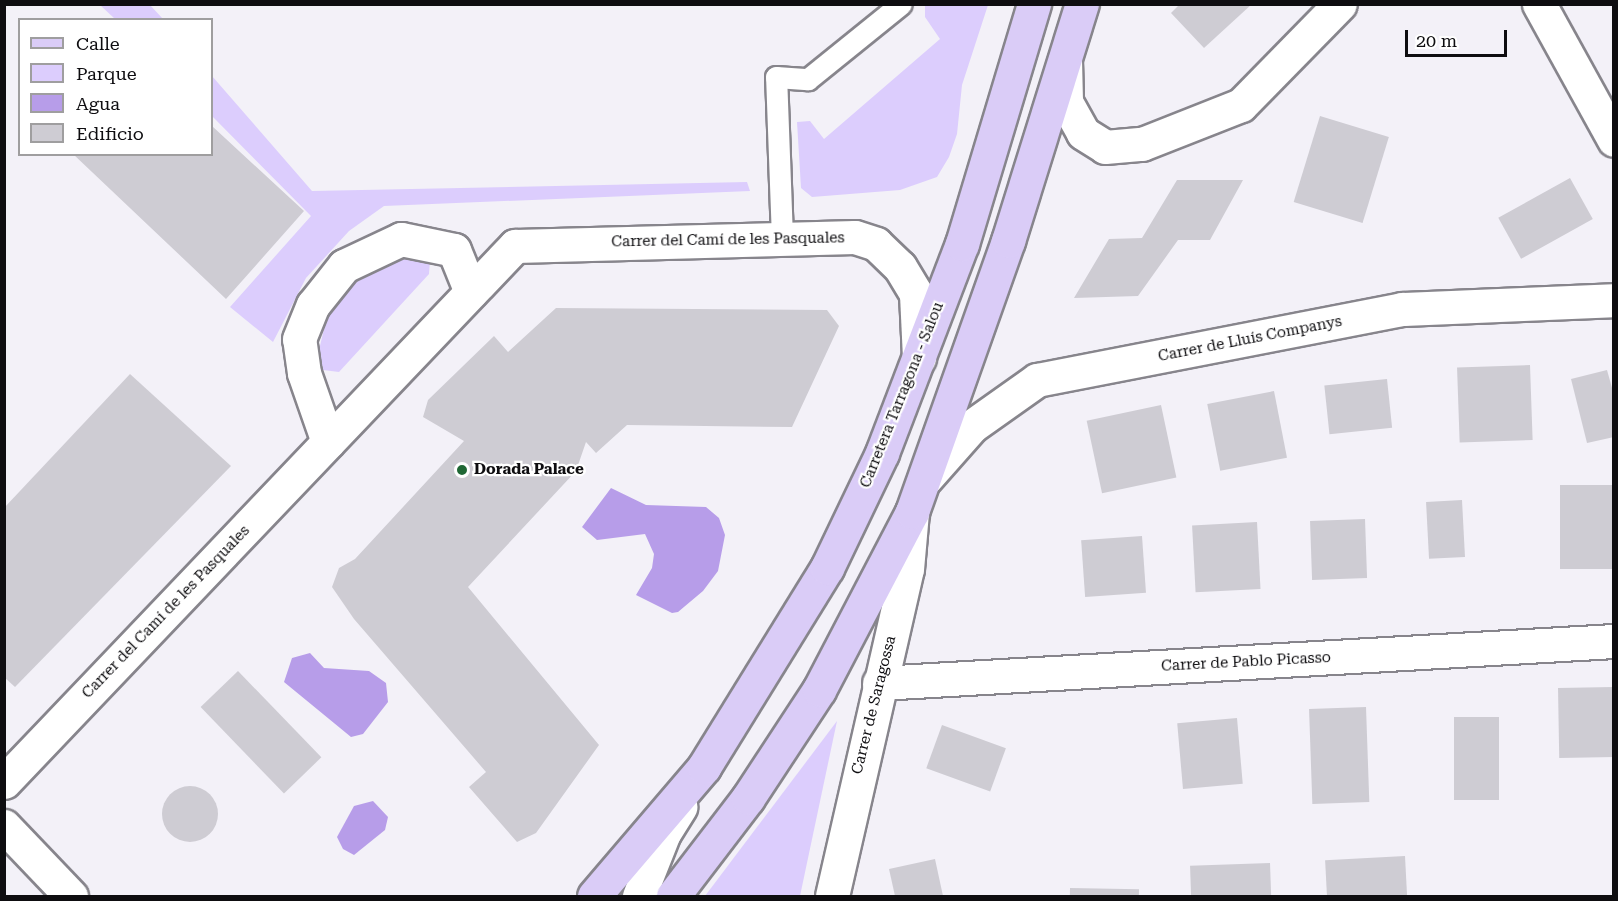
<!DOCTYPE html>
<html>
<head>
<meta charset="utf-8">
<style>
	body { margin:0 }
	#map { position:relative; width:1618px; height:901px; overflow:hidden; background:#f3f1f8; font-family:"Roboto Serif",serif }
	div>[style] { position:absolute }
	.green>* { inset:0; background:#dccdfd }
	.water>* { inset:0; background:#b79de9 }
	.building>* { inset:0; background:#ceccd3; transform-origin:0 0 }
	.round { border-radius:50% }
	.roads { filter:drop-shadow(2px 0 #87858c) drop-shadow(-2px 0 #87858c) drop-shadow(0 2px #87858c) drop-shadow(0 -2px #87858c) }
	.service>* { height:21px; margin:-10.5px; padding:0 10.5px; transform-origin:10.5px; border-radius:10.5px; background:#fff }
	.minor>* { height:33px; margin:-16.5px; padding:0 16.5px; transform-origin:16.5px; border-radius:16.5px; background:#fff }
	.tertiary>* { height:33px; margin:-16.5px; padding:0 16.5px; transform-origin:16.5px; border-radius:16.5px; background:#fff }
	.primary>* { height:33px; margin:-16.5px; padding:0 16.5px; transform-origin:16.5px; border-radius:16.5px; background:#daccf7 }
	.dots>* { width:16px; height:16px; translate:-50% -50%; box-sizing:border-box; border:3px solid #fff; border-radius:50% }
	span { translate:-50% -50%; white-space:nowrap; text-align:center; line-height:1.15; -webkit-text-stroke:4.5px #fff; paint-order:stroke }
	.street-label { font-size:15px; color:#0e0d10 }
	.poi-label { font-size:15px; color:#0e0d10; font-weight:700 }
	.left { translate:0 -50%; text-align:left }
	.frame { position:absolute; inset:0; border:6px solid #0e0d10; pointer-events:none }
	.legend { position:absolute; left:18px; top:18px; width:195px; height:138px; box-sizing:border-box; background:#fff; border:2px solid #9f9e9f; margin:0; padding:8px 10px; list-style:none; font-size:18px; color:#0e0d10 }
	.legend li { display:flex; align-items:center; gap:12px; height:30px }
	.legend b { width:30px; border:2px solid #9f9e9f }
	.scale { position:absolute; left:1405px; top:30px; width:102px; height:27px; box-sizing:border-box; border:3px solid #0e0d10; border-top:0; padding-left:8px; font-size:18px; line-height:21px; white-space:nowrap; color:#0e0d10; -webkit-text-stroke:4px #fff; paint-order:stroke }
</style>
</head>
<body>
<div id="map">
	<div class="green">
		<i style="clip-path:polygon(100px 5px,150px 5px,163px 19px,115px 19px)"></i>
		<i style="clip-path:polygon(925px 5px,988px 5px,962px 85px,957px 134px,949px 157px,937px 177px,900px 190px,812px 197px,801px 188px,797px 122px,810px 121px,824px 139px,940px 39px,925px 17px)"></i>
		<i style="clip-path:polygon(212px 76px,312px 191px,747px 182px,750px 191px,384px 206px,349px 231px,306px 278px,273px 342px,230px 307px,311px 216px,212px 116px)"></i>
		<i style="clip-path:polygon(405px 254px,430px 260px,429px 274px,339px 372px,323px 370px,319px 350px,328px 312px,354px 278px)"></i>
		<i style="clip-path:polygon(837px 721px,800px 896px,705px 896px)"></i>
	</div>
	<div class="water">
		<i style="clip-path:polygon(611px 488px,646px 505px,706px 507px,719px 518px,725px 535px,718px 571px,703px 591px,678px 612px,672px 613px,636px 595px,652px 568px,654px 554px,645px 534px,597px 540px,582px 527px)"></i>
		<i style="clip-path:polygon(310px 653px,324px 668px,369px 671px,386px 683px,388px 702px,363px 734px,351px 737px,284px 682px,292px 658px)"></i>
		<i style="clip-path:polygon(373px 801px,388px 817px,385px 830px,354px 855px,343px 849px,337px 837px,354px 806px)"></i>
	</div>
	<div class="building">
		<i style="clip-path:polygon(1180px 4px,1252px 4px,1204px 48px,1171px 13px)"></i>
		<i style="left:1320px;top:116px;width:72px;height:90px;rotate:17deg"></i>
		<i style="clip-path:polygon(212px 126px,304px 211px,226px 299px,73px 154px,212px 154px)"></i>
		<i style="left:1570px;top:178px;width:47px;height:82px;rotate:61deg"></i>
		<i style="clip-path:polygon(1177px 180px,1243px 180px,1210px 240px,1178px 240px,1138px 296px,1074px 298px,1109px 239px,1142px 238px)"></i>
		<i style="clip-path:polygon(556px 308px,827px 310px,839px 326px,792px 427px,627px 425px,596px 453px,586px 442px,576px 471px,468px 587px,599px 745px,536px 833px,517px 842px,469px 787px,486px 772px,354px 619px,332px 587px,339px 568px,355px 559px,464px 441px,423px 417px,428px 400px,494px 336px,508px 352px)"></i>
		<i style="left:1530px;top:365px;width:75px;height:73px;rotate:88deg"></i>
		<i style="clip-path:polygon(1607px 370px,1614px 395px,1614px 437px,1587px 443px,1571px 379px)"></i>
		<i style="clip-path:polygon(130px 374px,231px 466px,15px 687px,4px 677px,4px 508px)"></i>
		<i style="left:1387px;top:379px;width:49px;height:63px;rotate:84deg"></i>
		<i style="left:1274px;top:391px;width:68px;height:68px;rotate:79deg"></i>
		<i style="left:1161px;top:405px;width:74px;height:76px;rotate:78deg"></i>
		<i style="left:1614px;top:485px;width:84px;height:54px;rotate:90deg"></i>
		<i style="left:1462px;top:500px;width:57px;height:36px;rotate:87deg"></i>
		<i style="left:1365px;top:519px;width:59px;height:55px;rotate:88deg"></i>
		<i style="left:1257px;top:522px;width:67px;height:65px;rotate:87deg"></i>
		<i style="left:1142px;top:536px;width:57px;height:61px;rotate:86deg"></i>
		<i style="left:238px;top:671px;width:120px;height:52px;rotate:46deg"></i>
		<i style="left:1613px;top:687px;width:70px;height:55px;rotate:89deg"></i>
		<i style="left:1366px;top:707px;width:95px;height:57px;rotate:88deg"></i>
		<i style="left:1454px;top:717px;width:45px;height:83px"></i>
		<i style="left:1237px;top:718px;width:66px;height:60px;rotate:85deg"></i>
		<i style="left:942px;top:725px;width:68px;height:46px;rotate:20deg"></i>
		<i class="round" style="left:162px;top:786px;width:56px;height:56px"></i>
		<i style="left:1405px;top:856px;width:40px;height:80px;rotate:87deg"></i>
		<i style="clip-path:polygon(935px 859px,943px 896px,895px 896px,889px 869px)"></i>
		<i style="left:1270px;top:863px;width:33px;height:80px;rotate:88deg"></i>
		<i style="left:1070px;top:888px;width:69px;height:8px;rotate:1deg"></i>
	</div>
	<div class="roads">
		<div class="service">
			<i style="left:782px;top:238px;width:161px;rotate:-92.1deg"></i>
			<i style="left:776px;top:77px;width:32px;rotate:4deg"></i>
			<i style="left:808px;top:79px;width:119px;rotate:-38.9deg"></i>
		</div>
		<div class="minor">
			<i style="left:1539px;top:4px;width:155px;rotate:61.1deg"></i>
			<i style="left:1065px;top:60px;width:42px;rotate:88.6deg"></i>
			<i style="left:1066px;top:102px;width:35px;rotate:61deg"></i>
			<i style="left:1083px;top:133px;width:26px;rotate:32deg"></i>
			<i style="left:1105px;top:147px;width:37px;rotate:-5deg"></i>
			<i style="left:1142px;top:144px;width:106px;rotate:-21.5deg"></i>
			<i style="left:1241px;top:105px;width:141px;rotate:-45.6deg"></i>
			<i style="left:328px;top:442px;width:73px;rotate:-109.2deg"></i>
			<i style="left:304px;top:373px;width:34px;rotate:-98deg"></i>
			<i style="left:299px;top:339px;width:37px;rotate:-68deg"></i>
			<i style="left:313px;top:305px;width:50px;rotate:-51.5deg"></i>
			<i style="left:344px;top:266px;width:63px;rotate:-25.3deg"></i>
			<i style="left:401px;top:239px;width:54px;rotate:11.7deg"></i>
			<i style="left:454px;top:250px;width:45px;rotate:68deg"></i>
			<i style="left:926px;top:478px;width:69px;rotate:-48.5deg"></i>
			<i style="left:972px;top:426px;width:80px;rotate:-35.3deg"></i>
			<i style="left:1037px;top:380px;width:372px;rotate:-11deg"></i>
			<i style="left:1402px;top:309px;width:212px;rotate:-2.4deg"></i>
			<i style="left:879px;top:683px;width:736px;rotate:-3.27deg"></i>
			<i style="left:4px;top:782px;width:741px;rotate:-46.37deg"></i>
			<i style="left:515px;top:246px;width:340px;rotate:-1.5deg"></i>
			<i style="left:855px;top:237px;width:22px;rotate:18deg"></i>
			<i style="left:876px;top:244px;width:33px;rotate:44deg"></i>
			<i style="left:900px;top:267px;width:31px;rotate:59deg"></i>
			<i style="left:916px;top:294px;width:64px;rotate:87.3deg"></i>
			<i style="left:4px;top:826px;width:97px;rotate:46.3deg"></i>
			<i style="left:832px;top:896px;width:335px;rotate:-77.1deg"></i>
			<i style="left:907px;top:569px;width:57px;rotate:-85deg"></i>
		</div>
		<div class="tertiary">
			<i style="left:639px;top:896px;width:68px;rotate:-68.4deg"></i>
			<i style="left:664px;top:833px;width:31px;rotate:-58deg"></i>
		</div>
		<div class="primary">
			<i style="left:594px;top:896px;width:170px;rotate:-49.5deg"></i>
			<i style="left:704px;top:767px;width:234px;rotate:-58.3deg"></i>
			<i style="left:827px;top:568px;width:127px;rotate:-64.4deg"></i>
			<i style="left:882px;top:453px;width:224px;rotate:-69.1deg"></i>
			<i style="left:962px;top:244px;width:251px;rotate:-73.3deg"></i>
			<i style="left:673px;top:896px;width:123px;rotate:-52.6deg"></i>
			<i style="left:748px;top:798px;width:129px;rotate:-56.7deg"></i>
			<i style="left:819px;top:690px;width:201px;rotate:-62.4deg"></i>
			<i style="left:912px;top:512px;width:288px;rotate:-70.5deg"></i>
			<i style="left:1008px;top:241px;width:248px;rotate:-72.7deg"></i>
		</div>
	</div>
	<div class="dots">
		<i style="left:462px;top:470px;background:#1f6734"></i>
	</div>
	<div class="street-label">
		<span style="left:728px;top:240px;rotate:-1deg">Carrer del Camí de les Pasquales</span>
		<span style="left:1250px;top:339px;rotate:-11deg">Carrer de Lluís Companys</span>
		<span style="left:902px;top:395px;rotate:-68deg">Carretera Tarragona - Salou</span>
		<span style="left:166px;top:612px;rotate:-46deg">Carrer del Camí de les Pasquales</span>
		<span style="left:1246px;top:662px;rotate:-3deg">Carrer de Pablo Picasso</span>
		<span style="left:874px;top:705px;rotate:-76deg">Carrer de Saragossa</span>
	</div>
	<div class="poi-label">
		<span class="left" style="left:474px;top:470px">Dorada Palace</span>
	</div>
	<div class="frame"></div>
	<ul class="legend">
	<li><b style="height:8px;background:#daccf7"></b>Calle</li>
	<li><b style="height:16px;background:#dccdfd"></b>Parque</li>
	<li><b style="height:16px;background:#b79de9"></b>Agua</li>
	<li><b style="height:16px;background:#ceccd3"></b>Edificio</li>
	</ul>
	<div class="scale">20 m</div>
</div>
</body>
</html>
